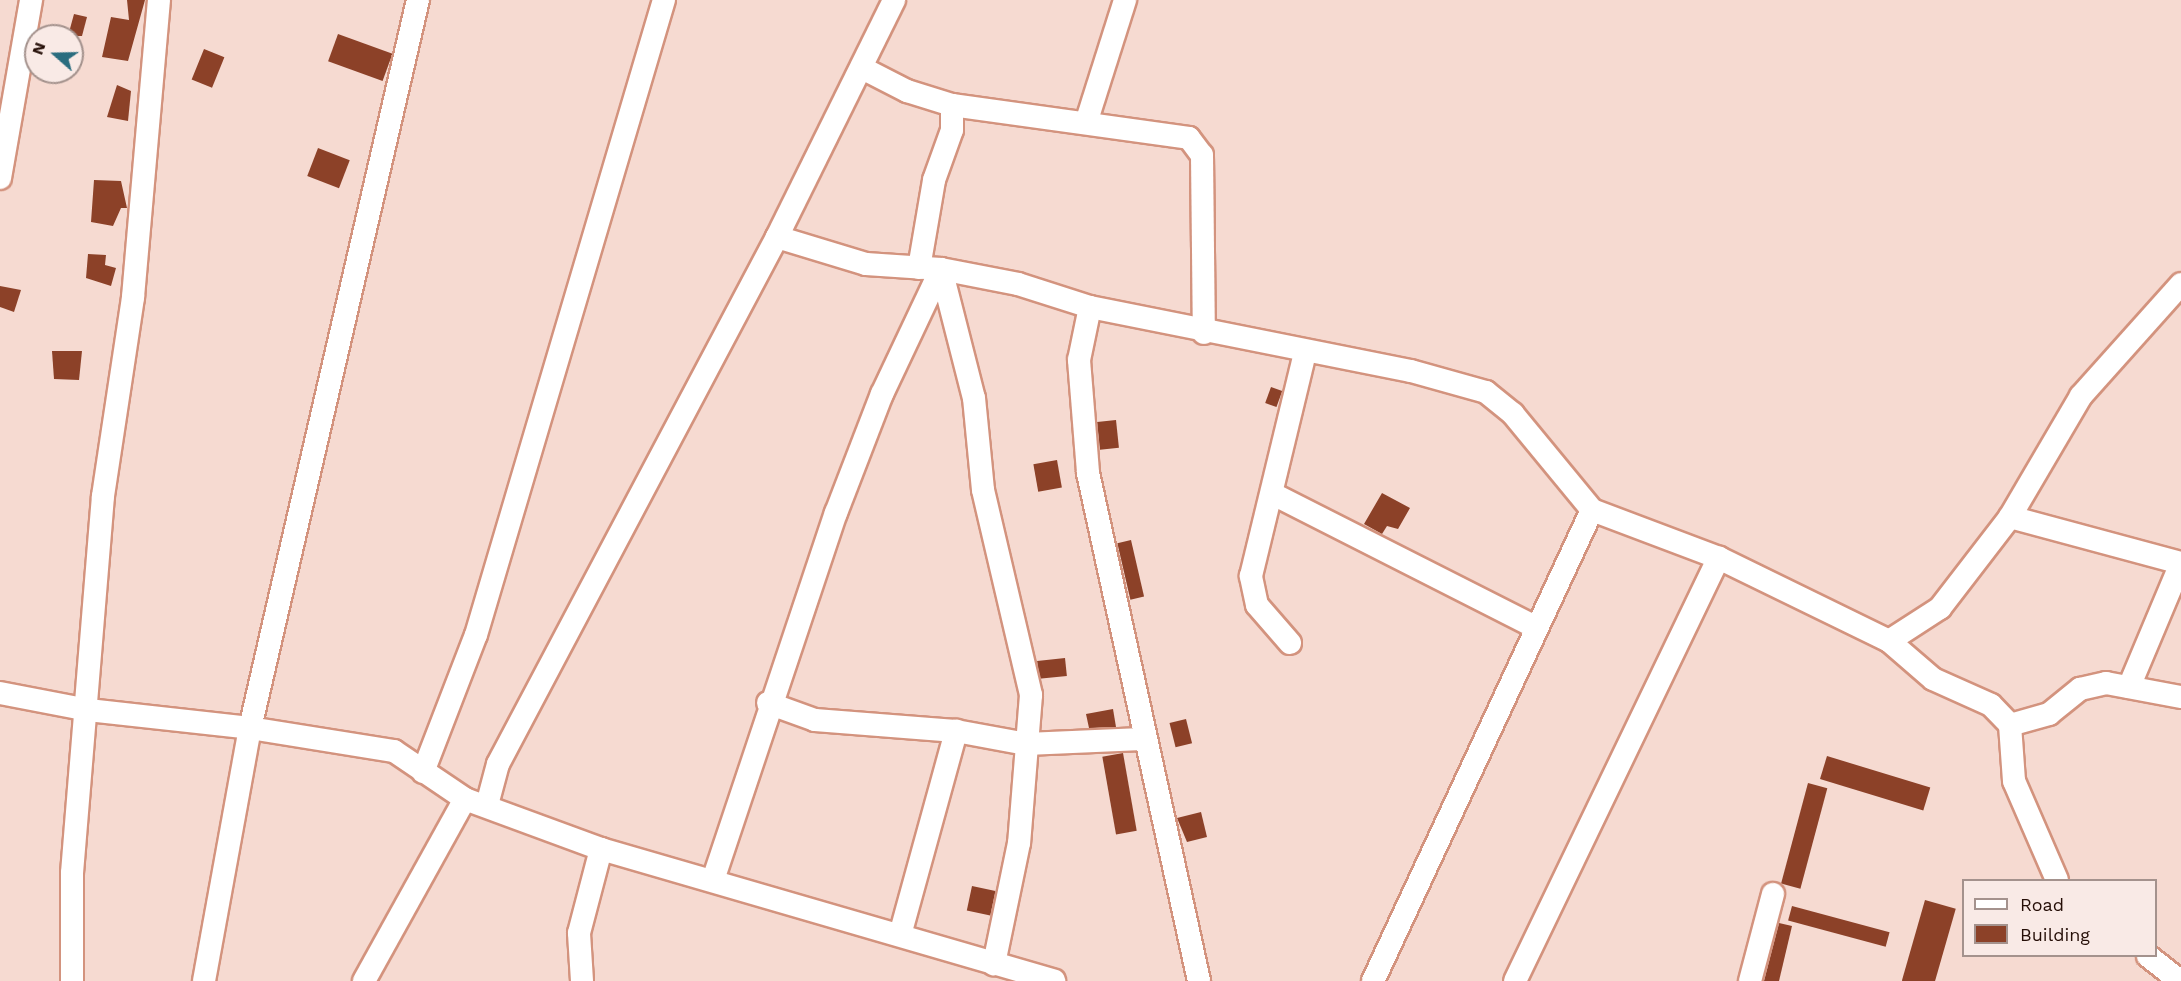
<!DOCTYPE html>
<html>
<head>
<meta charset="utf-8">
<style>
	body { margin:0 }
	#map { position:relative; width:2181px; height:981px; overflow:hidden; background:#f6dad1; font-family:"Work Sans",sans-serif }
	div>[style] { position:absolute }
	.building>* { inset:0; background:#8c4128; transform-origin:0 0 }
	.roads { filter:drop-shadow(2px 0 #d3937e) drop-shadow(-2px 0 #d3937e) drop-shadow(0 2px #d3937e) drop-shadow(0 -2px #d3937e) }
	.minor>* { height:22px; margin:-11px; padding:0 11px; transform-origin:11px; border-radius:11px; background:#fff }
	span { translate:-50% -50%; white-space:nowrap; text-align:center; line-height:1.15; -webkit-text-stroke:6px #f9eae6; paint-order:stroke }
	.legend { position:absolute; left:1962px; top:879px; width:195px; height:78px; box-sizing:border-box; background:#f9eae6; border:2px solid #a4928d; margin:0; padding:8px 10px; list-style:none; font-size:18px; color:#250e07 }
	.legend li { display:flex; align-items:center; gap:12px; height:30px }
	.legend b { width:30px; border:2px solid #a4928d }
	.north { position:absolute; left:24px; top:24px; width:60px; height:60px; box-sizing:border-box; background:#f9eae6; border:2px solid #a4928d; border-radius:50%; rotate:290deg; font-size:16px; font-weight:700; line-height:24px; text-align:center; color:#250e07 }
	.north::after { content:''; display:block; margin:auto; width:21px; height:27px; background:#2a6d7f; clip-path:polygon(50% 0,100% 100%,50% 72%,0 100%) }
</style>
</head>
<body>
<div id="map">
	<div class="building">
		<i style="clip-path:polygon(127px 0,145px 0,128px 61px,102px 57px,111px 17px,129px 20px)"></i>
		<i style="clip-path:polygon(74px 14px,87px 17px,82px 36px,68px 36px)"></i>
		<i style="left:338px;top:34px;width:58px;height:29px;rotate:20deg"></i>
		<i style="left:204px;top:49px;width:22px;height:33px;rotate:22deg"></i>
		<i style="clip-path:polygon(117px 85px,131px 91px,128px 121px,107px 117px)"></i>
		<i style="left:318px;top:148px;width:34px;height:30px;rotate:21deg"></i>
		<i style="clip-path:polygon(94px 180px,121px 181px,127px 208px,121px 208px,113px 226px,91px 222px)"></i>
		<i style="clip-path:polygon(88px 254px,106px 255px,105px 265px,116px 268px,111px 286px,86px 278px)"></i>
		<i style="clip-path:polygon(0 286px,21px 290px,14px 312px,0 307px)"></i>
		<i style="clip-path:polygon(52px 351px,82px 351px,79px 380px,54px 379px)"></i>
		<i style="left:1271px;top:387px;width:12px;height:17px;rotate:20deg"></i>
		<i style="left:1116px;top:420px;width:28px;height:19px;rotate:84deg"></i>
		<i style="left:1057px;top:460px;width:28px;height:24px;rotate:80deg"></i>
		<i style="clip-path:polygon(1382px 493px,1410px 508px,1398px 529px,1387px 526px,1382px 534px,1364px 524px)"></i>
		<i style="left:1131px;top:540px;width:58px;height:14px;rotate:77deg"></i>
		<i style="left:1065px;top:658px;width:18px;height:28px;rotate:84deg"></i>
		<i style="clip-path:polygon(1113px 709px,1116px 727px,1089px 728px,1086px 714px)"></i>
		<i style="left:1186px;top:719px;width:25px;height:17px;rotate:76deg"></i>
		<i style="left:1123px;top:753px;width:79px;height:21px;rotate:80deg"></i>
		<i style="left:1827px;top:756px;width:108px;height:24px;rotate:17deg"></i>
		<i style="left:1808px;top:783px;width:20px;height:104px;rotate:15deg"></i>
		<i style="clip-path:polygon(1201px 812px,1207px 837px,1187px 842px,1177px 818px)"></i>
		<i style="left:972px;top:886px;width:24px;height:25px;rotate:12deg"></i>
		<i style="left:1925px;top:900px;width:32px;height:84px;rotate:16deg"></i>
		<i style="left:1792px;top:906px;width:101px;height:15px;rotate:15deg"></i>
		<i style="clip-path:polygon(1779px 923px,1792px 926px,1779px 981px,1764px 981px)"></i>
	</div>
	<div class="roads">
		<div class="minor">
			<i style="left:862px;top:68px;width:51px;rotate:27.1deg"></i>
			<i style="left:907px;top:91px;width:47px;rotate:17.3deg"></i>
			<i style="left:952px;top:105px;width:239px;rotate:7.9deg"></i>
			<i style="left:1189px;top:138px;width:21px;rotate:53deg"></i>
			<i style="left:1202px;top:155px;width:178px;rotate:89.4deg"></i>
			<i style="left:1087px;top:120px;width:126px;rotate:-72.4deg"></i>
			<i style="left:0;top:178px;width:181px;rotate:-80.1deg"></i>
			<i style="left:777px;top:237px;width:93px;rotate:16.9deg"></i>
			<i style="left:866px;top:264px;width:75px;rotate:3.8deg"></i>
			<i style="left:941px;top:269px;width:78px;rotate:11deg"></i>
			<i style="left:1018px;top:284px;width:76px;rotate:17.7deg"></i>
			<i style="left:1090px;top:307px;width:327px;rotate:11.3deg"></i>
			<i style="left:1411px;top:371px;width:78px;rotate:15.6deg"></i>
			<i style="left:1486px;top:392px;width:35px;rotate:39deg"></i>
			<i style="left:1513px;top:414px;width:124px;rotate:50.5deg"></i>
			<i style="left:919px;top:268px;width:89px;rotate:-80.3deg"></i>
			<i style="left:934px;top:180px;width:53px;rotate:-70.2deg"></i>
			<i style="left:952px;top:130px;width:25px;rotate:-90deg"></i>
			<i style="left:941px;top:269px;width:133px;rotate:75.7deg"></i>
			<i style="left:974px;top:398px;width:92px;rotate:84.4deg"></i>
			<i style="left:983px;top:490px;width:211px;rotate:76.8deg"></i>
			<i style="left:1031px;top:695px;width:148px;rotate:94.6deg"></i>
			<i style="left:1019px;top:843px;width:124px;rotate:101.7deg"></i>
			<i style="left:1090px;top:307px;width:54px;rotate:101.7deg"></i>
			<i style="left:1079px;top:360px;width:113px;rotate:85.4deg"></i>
			<i style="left:1088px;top:473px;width:520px;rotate:77.67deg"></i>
			<i style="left:1273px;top:494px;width:296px;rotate:26.9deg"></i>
			<i style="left:2010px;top:517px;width:177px;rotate:15.1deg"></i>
			<i style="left:1889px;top:641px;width:58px;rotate:40.8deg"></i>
			<i style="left:1933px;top:679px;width:64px;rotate:24.1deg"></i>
			<i style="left:1991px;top:705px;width:28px;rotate:46deg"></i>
			<i style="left:2010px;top:725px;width:56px;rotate:85.9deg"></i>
			<i style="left:2014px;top:781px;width:108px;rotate:66.5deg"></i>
			<i style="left:1290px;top:643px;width:50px;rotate:-131deg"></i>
			<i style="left:1257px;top:605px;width:30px;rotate:-102deg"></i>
			<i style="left:1251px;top:576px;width:230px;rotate:-76.4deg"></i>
			<i style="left:2129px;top:687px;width:134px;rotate:-67.2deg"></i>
			<i style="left:0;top:693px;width:90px;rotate:10.9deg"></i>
			<i style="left:88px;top:710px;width:163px;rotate:6.3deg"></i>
			<i style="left:250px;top:728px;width:146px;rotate:9.1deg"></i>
			<i style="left:394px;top:751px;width:86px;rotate:34.1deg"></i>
			<i style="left:465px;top:799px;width:145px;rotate:20.2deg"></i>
			<i style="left:601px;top:849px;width:472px;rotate:16.2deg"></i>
			<i style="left:768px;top:703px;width:50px;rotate:19.9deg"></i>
			<i style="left:815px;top:720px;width:141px;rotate:4.5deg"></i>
			<i style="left:956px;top:731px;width:71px;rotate:10.5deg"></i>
			<i style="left:1026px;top:744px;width:116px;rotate:-2.5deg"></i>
			<i style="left:2010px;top:725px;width:41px;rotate:-15.8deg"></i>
			<i style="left:2049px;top:714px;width:40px;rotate:-39deg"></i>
			<i style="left:2080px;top:689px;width:27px;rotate:-13deg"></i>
			<i style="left:2106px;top:683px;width:76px;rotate:10.6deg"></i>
			<i style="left:423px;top:772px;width:147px;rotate:-68.9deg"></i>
			<i style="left:476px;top:635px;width:662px;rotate:-73.51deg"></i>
			<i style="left:487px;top:805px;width:42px;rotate:-75deg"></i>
			<i style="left:498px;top:764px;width:596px;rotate:-62.1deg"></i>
			<i style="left:777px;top:237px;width:264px;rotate:-63.7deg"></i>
			<i style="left:713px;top:880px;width:387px;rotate:-71.5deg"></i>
			<i style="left:836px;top:513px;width:128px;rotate:-68.9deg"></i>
			<i style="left:882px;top:394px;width:138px;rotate:-64.7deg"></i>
			<i style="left:900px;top:935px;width:212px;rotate:-74.6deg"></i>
			<i style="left:2148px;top:956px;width:41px;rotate:38deg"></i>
			<i style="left:72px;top:981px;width:108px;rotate:-90deg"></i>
			<i style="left:72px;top:873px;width:378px;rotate:-85.3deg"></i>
			<i style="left:103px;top:496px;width:201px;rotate:-81.4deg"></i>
			<i style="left:133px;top:297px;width:298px;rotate:-85deg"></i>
			<i style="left:204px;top:981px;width:257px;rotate:-79.7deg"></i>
			<i style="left:250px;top:728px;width:747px;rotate:-77.01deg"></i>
			<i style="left:364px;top:981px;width:208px;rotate:-61deg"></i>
			<i style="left:582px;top:981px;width:48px;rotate:-93.6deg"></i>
			<i style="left:579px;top:933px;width:87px;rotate:-75.3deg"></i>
			<i style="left:1373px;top:981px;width:519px;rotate:-65.06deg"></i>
			<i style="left:1592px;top:510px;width:136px;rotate:20.7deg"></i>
			<i style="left:1515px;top:981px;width:470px;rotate:-64.3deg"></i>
			<i style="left:1719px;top:558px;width:189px;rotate:26deg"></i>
			<i style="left:1889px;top:641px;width:61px;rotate:-32.9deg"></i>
			<i style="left:1940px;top:608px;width:115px;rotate:-52.4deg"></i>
			<i style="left:2010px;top:517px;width:140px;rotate:-59.6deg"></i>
			<i style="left:2081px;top:396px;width:150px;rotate:-48.2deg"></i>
			<i style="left:1750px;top:981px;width:90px;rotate:-75.2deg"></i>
		</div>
	</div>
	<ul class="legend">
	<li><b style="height:8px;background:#fff"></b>Road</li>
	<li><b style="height:16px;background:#8c4128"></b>Building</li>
	</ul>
	<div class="north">N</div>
</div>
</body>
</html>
